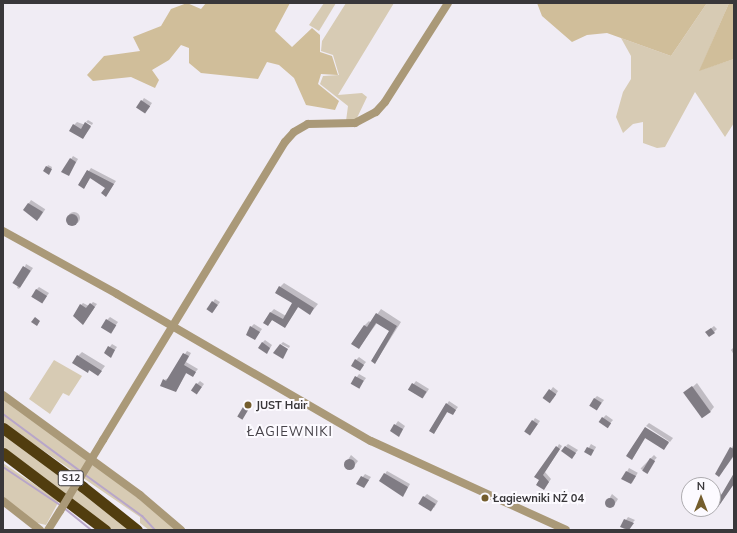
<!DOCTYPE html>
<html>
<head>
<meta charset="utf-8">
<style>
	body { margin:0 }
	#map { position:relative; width:737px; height:533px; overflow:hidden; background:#f0ecf4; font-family:Mulish,sans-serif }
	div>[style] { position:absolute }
	.green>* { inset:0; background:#d7cbb4 }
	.forest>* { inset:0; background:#d0be9a }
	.shadow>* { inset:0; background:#0003; transform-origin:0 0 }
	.round { border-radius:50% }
	.stream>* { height:2px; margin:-1px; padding:0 1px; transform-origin:1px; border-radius:1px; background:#b8a6c9 }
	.building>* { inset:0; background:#807c84; transform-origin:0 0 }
	.minor>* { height:8px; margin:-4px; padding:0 4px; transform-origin:4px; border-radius:4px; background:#aa9978 }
	.highway>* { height:11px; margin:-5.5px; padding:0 5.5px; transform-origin:5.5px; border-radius:5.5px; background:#513d0f }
	.minor-bridge>* { height:8px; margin:-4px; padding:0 4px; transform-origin:4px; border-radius:4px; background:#aa9978 }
	.dots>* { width:11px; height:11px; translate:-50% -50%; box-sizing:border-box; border:2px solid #fcfaff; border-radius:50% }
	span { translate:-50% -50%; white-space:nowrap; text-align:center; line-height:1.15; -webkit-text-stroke:4px #fcfaff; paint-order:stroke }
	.shield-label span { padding:1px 3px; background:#fcfaff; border:1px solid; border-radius:3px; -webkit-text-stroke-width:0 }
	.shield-label { font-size:10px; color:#39373a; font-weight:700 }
	.poi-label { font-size:11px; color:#39373a; font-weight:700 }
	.left { translate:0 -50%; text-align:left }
	.quarter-label { font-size:13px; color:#464249; letter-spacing:1px }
	.frame { position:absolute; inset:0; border:4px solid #39373a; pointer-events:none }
	.north { position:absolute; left:681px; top:477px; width:40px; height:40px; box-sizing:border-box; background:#fcfaff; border:1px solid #aeacb0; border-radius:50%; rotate:0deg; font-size:11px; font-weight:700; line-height:16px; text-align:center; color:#39373a }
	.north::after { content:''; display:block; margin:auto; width:14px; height:18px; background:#745d2d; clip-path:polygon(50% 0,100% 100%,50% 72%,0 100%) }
</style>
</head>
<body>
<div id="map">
	<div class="green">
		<i style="clip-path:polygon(324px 3px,336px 3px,319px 31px,309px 25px)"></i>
		<i style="clip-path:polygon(346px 3px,394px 3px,338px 95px,362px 93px,367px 97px,355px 122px,346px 121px,348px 106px,320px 84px,323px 76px,339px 75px,333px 55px,321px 51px,322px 41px)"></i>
		<i style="clip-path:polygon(707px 3px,729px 3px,700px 70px,734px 59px,734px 123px,725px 137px,695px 92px,665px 147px,657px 148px,643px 143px,643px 122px,633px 124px,623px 133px,616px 117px,623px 92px,631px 79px,631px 56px,621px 38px,671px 56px)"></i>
		<i style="clip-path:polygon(54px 360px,82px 376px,69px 396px,63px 393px,50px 414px,29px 399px)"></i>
		<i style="clip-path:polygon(3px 398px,115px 480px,178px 530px,149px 530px,140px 523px,140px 517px,3px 423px)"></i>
		<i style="clip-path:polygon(3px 432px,131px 530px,111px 530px,3px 447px)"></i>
		<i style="clip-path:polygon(3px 463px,59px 501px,46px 525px,33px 522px,3px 496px)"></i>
	</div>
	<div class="forest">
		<i style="clip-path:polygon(187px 3px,201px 9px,206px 3px,290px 3px,275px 31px,292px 47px,312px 28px,320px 35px,320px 52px,332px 56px,338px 75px,321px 74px,318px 84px,339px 101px,335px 110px,306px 105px,294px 78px,279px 65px,267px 62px,258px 79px,201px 73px,189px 63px,189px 48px,181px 45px,169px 60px,152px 70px,159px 80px,155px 88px,131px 77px,93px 81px,87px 75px,104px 56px,140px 51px,133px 37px,161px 26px,171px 9px)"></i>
		<i style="clip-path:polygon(537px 3px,707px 3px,671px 56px,607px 33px,587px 35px,572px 42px,542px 16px)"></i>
		<i style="clip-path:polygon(729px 3px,734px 3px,734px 59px,699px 71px)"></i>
	</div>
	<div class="shadow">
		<i style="clip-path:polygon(144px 98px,152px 103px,148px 109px,142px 101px)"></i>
		<i style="clip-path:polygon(88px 120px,93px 123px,92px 125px,86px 122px)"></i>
		<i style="clip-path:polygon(77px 122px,91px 127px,83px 138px,74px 125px)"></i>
		<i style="clip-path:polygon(73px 156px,78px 159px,69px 175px,71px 159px)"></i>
		<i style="clip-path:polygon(48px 165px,52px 167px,50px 172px,45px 171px)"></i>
		<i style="clip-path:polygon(91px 168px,116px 181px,108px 193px,106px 187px,91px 177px,84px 188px,79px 185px)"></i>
		<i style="left:31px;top:200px;width:17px;height:12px;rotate:33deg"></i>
		<i class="round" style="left:68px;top:212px;width:12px;height:12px"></i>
		<i style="clip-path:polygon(26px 264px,33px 268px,19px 289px,17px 288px)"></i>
		<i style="clip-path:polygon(284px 283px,318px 304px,310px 314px,299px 306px,285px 327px,272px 320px,268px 325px,271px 312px,274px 309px,286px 316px,294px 303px,280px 287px)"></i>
		<i style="clip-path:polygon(39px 287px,49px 293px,44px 300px,36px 290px)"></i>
		<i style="clip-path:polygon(215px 299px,220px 302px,213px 312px,213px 302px)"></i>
		<i style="clip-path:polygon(93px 302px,97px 304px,83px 324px,81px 305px,83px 303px,89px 306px)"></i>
		<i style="clip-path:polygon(381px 309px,401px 322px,375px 363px,390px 331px,377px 323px,359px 348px,365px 325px,369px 321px,371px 323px)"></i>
		<i style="clip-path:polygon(110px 317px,118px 322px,111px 332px,107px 320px)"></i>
		<i style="clip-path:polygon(254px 324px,262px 329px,255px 339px,251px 327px)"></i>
		<i style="clip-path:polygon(714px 326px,717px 329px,714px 332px,709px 330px)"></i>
		<i style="clip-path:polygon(265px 340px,272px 345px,269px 350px,262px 343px)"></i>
		<i style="clip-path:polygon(283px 342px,290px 346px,289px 348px,281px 344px)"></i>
		<i style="clip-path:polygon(112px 344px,117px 347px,110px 357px,105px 353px)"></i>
		<i style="clip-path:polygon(734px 347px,734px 355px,731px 350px)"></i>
		<i style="clip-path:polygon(187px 351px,191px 353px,186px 362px,198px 369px,193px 375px,187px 372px,176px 391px,164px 380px,169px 378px)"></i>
		<i style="clip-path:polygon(82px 352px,105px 366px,98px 375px,90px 370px,87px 372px,78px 356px)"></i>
		<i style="clip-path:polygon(359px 357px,366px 362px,362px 367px,356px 360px)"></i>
		<i style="clip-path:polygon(359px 374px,366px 378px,361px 385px,352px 384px)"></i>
		<i style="clip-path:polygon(200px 381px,204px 384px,199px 391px,197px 384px)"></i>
		<i style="clip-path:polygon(416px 381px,429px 389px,423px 398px,409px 390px)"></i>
		<i style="clip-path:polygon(697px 383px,714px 407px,710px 412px,686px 393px)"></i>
		<i style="clip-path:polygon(553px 387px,558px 391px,553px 399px,545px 398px)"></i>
		<i style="clip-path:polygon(597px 396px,604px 400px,597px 409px,594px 399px)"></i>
		<i style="clip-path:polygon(249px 400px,253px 402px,242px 419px,247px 402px)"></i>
		<i style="clip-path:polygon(449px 401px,458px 407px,455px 411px,448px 411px,436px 430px,430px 430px)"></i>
		<i style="clip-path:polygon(606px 415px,613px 420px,608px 426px,603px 418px)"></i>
		<i style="clip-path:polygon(535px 418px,540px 421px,530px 435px,533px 421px)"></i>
		<i style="clip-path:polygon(398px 421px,405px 426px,401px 433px,391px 431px)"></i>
		<i style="clip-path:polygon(649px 423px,673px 438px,670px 442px,646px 426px)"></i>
		<i style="clip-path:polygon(645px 428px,669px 443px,664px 449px,646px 437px,632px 459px)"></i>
		<i style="clip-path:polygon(559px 444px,562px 446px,545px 472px,551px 479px,544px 489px,537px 484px)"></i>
		<i style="clip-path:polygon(568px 444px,578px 450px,574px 455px,566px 446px)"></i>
		<i style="left:591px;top:444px;width:6px;height:9px;rotate:31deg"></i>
		<i style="clip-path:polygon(734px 444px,734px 456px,719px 476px,716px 474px)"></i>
		<i style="clip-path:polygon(351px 455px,358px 461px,352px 469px,344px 466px)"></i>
		<i style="left:654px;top:455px;width:4px;height:19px;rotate:45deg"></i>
		<i style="left:629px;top:468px;width:10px;height:12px;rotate:29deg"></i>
		<i style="clip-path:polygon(387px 471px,410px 484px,405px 493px,385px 474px)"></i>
		<i style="clip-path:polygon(365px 474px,371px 477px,366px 484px,358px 483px)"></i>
		<i style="clip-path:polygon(734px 474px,734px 482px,721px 503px,718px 506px,713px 503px,714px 494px,717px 491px,723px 495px)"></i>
		<i style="clip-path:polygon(427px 494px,438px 501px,434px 508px,424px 497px)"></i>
		<i style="clip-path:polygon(612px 494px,618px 499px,613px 507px,606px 504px)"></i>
		<i style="clip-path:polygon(628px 517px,635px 520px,626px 530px,621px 527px)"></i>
	</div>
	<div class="stream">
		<i style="left:3px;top:414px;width:96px;rotate:36.5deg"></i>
		<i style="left:3px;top:467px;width:69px;rotate:33.7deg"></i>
		<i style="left:84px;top:474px;width:72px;rotate:35.9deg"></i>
		<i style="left:142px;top:516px;width:19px;rotate:47deg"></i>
		<i style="left:64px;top:508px;width:35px;rotate:39deg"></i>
	</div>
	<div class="building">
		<i style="left:141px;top:100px;width:11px;height:9px;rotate:34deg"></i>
		<i style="clip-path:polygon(85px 122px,91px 126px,83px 139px,69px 131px,73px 124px,81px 129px)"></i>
		<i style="clip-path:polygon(70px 158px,76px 162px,69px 176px,61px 172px)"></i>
		<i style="clip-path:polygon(46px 166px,52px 169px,49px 175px,43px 171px)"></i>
		<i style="clip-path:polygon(87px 170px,114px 184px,106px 197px,101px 193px,105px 188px,90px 178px,84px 189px,78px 185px)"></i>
		<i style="clip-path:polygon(28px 203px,43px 212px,37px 221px,23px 210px)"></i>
		<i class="round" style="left:66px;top:214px;width:12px;height:12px"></i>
		<i style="left:23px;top:266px;width:9px;height:20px;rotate:32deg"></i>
		<i style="clip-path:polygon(279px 286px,314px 308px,310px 315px,298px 307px,285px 328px,272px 320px,268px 326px,263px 323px,270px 312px,283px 319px,292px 303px,275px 293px)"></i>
		<i style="left:36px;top:289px;width:13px;height:9px;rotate:32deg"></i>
		<i style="left:212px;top:301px;width:7px;height:10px;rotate:34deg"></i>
		<i style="clip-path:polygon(90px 303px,95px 307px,83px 325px,73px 316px,80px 304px,86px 308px)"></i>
		<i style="clip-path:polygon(376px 313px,397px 326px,375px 364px,371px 361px,389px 331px,376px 323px,359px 349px,351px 344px,364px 325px,367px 327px)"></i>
		<i style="clip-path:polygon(35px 317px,40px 321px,37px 326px,31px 322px)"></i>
		<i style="left:106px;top:319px;width:12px;height:10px;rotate:31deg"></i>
		<i style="clip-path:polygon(250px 326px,260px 332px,255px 340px,246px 335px)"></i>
		<i style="clip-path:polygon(711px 328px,715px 333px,709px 337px,705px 332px)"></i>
		<i style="clip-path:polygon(262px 342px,270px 348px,267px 354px,258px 348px)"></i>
		<i style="clip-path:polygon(280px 344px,288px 349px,283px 359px,273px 353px)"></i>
		<i style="clip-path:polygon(108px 346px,115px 350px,111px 358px,104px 353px)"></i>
		<i style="clip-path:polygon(183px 353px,189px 356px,184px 365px,196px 372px,193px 377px,186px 373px,176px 392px,160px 386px,163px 379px,166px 381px)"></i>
		<i style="clip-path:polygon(77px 355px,102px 371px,98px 376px,89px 370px,88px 373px,72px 363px)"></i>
		<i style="clip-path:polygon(355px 359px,364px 365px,360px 371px,351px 366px)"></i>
		<i style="left:355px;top:376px;width:10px;height:9px;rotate:29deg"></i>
		<i style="left:196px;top:383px;width:7px;height:9px;rotate:34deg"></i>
		<i style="left:412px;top:383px;width:17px;height:8px;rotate:31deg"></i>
		<i style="left:692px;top:386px;width:32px;height:11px;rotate:54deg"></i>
		<i style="left:549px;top:389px;width:9px;height:11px;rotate:36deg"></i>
		<i style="left:594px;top:398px;width:9px;height:9px;rotate:32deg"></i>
		<i style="left:246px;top:402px;width:6px;height:17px;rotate:31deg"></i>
		<i style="clip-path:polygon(446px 403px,456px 410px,453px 415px,447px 412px,434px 434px,429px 431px)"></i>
		<i style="left:602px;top:417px;width:11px;height:6px;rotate:34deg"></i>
		<i style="left:532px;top:420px;width:7px;height:14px;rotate:34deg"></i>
		<i style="clip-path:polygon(394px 424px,403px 429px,399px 437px,390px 431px)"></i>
		<i style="clip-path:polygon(645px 427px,669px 442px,664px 450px,645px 438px,632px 460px,626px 456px)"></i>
		<i style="clip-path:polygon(556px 446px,560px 449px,543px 475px,549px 482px,544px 490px,536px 485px,539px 480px,534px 477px)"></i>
		<i style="clip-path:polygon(565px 446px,576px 453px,572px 459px,561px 451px)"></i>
		<i style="clip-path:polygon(587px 447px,594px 450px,591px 456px,584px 452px)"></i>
		<i style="clip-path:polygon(730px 447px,734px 449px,734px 455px,719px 477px,715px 474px)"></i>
		<i style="left:650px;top:458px;width:6px;height:15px;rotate:31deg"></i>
		<i class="round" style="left:343.5px;top:458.5px;width:11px;height:11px"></i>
		<i style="clip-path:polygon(626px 471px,636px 476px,631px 484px,621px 479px)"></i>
		<i style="clip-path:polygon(384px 473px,408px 487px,403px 497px,379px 481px)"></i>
		<i style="clip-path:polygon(734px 473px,734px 484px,718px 507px,713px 504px,713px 493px,720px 497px)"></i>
		<i style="clip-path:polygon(361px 476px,369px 480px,364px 488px,356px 484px)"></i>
		<i style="left:423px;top:496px;width:15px;height:9px;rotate:32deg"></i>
		<i class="round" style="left:605px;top:498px;width:10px;height:10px"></i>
		<i style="clip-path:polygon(624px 519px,634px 523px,629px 530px,620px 527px)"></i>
	</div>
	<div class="minor">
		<i style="left:3px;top:231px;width:130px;rotate:28.9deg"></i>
		<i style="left:117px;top:294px;width:293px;rotate:30.1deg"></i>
		<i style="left:371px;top:441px;width:214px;rotate:24.5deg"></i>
		<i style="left:3px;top:395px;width:170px;rotate:36.1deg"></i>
		<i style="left:140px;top:495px;width:54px;rotate:40.5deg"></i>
		<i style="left:103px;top:440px;width:349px;rotate:-58.6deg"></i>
		<i style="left:285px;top:142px;width:13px;rotate:-48deg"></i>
		<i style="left:294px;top:132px;width:16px;rotate:-30deg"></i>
		<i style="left:308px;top:124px;width:47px;rotate:-1.2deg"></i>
		<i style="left:355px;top:123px;width:24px;rotate:-28deg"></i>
		<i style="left:376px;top:112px;width:13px;rotate:-48deg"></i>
		<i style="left:385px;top:102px;width:117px;rotate:-57.5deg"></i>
		<i style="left:3px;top:501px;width:47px;rotate:38.1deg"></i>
		<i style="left:48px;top:530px;width:22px;rotate:-58deg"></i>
	</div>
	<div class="highway">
		<i style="left:3px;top:428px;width:99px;rotate:36.4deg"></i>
		<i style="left:83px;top:487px;width:69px;rotate:38.5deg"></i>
		<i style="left:3px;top:453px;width:128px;rotate:37deg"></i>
	</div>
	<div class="minor-bridge">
		<i style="left:60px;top:511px;width:83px;rotate:-58.8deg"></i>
	</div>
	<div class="dots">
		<i style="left:248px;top:405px;background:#745d2d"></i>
		<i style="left:485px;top:498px;background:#745d2d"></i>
	</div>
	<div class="shield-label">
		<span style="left:71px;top:478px">S12</span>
	</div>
	<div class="poi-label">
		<span class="left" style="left:256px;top:405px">JUST Hair</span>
		<span class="left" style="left:493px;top:498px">Łagiewniki NŻ 04</span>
	</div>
	<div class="quarter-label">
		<span style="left:290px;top:431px">ŁAGIEWNIKI</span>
	</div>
	<div class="frame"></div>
	<div class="north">N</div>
</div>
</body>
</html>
